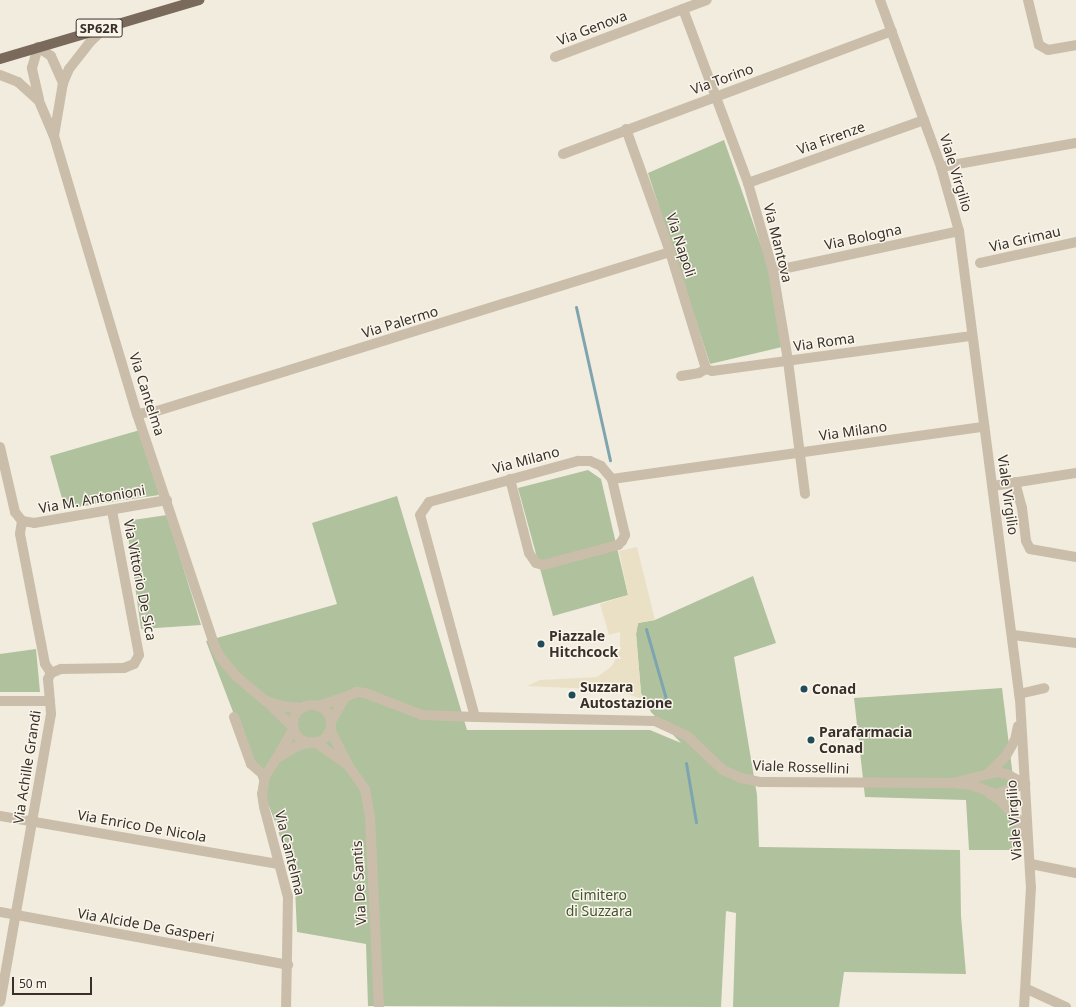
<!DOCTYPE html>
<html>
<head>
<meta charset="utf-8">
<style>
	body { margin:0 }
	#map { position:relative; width:1076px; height:1007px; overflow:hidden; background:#f2ecde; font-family:"Noto Sans",sans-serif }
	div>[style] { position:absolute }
	.green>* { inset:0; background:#b0c19e }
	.plaza>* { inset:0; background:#eae0c6 }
	.stream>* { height:3px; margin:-1.5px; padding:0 1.5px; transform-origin:1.5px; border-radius:1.5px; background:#7ea5af }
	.minor>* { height:10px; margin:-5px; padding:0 5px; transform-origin:5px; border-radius:5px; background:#cabeaa }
	.minor>.ring { margin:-5px; padding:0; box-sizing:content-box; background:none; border:10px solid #cabeaa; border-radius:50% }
	.primary>* { height:10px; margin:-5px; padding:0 5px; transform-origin:5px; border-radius:5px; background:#7a6a5b }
	.dots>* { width:11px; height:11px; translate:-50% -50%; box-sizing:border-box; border:2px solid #faf5eb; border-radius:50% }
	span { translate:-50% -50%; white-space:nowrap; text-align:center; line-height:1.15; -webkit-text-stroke:3px #faf5eb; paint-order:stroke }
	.shield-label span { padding:1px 3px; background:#faf5eb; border:1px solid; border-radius:3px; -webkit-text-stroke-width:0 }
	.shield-label { font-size:13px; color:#38302a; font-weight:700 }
	.street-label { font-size:14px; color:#38302a }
	.poi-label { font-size:14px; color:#38302a; font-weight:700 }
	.left { translate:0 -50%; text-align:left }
	.park-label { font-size:14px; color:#41562e }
	.scale { position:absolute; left:12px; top:977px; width:80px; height:18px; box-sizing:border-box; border:2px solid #38302a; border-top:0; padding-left:5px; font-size:12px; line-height:14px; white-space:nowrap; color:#38302a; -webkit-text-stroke:3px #faf5eb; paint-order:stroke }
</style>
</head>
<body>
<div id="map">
	<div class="green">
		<i style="clip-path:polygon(724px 140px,770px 271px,786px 346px,710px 364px,648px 173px)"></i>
		<i style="clip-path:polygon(140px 430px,159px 495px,65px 509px,50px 456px)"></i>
		<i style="clip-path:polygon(588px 470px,601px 479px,628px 595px,553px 616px,518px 488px)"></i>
		<i style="clip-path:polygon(397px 496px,467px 730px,650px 730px,681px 743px,651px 712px,641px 693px,636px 634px,638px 623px,655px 620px,753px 576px,776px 643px,734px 657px,757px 795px,759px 847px,960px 850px,961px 916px,966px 974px,844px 972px,839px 1007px,733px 1007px,736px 913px,726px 911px,721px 1007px,368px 1006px,366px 944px,297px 932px,295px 888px,277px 827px,206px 641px,337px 604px,312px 523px)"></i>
		<i style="clip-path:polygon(167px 515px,201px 625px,141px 629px,126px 521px)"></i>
		<i style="clip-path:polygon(36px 649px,40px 692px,0 692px,0 654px)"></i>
		<i style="clip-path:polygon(1002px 688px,1022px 850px,969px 850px,966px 800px,865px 797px,854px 698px)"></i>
	</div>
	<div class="plaza">
		<i style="clip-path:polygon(637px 547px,655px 620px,638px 623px,636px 634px,641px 693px,645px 700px,616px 690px,527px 686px,540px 680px,597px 677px,612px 666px,620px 650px,620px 632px,609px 635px,600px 604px,628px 595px,619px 551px)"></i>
	</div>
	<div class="stream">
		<i style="left:576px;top:307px;width:157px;rotate:77.5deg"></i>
		<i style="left:646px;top:629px;width:76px;rotate:74deg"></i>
		<i style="left:686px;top:763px;width:60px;rotate:80.4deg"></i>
	</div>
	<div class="minor">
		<i style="left:880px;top:0;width:178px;rotate:69.9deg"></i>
		<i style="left:941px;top:167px;width:66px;rotate:74.3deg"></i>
		<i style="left:959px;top:231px;width:472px;rotate:82.6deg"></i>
		<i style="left:1020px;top:699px;width:188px;rotate:86.7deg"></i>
		<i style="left:1031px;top:887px;width:120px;rotate:93.3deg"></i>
		<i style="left:1028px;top:0;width:46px;rotate:76.3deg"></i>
		<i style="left:1039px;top:45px;width:10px;rotate:29deg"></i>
		<i style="left:1048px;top:50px;width:28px;rotate:-10deg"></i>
		<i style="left:683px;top:9px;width:186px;rotate:69.5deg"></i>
		<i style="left:748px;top:183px;width:91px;rotate:74.1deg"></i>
		<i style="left:773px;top:271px;width:91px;rotate:80.5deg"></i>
		<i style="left:788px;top:361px;width:134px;rotate:82.7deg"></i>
		<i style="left:555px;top:57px;width:162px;rotate:-20.6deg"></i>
		<i style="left:0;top:75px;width:19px;rotate:21deg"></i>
		<i style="left:18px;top:82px;width:28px;rotate:42deg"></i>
		<i style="left:39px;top:101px;width:38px;rotate:67deg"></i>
		<i style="left:54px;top:136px;width:290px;rotate:73.4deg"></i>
		<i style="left:137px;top:414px;width:246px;rotate:71.5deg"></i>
		<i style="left:215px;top:647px;width:11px;rotate:63deg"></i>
		<i style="left:220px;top:657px;width:26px;rotate:50deg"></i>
		<i style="left:237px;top:677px;width:38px;rotate:40deg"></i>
		<i style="left:39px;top:99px;width:32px;rotate:-103deg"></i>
		<i style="left:32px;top:68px;width:22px;rotate:-74deg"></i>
		<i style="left:38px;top:47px;width:16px;rotate:35deg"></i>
		<i style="left:51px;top:56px;width:30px;rotate:66deg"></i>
		<i style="left:626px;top:129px;width:131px;rotate:70.3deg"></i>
		<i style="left:670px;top:252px;width:122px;rotate:72.9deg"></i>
		<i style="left:54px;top:136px;width:54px;rotate:-80.4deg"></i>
		<i style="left:63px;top:83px;width:15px;rotate:-67deg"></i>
		<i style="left:69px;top:69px;width:37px;rotate:-52deg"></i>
		<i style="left:92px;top:40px;width:21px;rotate:-43deg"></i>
		<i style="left:563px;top:154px;width:351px;rotate:-20.5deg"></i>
		<i style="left:941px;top:167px;width:137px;rotate:-10.1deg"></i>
		<i style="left:748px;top:183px;width:187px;rotate:-19.7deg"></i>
		<i style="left:980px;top:263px;width:98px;rotate:-12.3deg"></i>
		<i style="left:773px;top:271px;width:190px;rotate:-12.1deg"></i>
		<i style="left:681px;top:376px;width:18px;rotate:-9deg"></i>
		<i style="left:699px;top:373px;width:8px;rotate:-30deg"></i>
		<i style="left:706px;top:369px;width:6px;rotate:18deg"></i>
		<i style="left:712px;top:371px;width:262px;rotate:-7.7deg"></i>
		<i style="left:137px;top:414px;width:20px;rotate:-9deg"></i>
		<i style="left:157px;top:411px;width:537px;rotate:-17.22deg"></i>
		<i style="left:0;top:447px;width:67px;rotate:77deg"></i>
		<i style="left:15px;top:512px;width:11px;rotate:52deg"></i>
		<i style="left:22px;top:521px;width:13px;rotate:99deg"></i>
		<i style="left:20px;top:534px;width:132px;rotate:79.1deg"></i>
		<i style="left:45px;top:664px;width:11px;rotate:56deg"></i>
		<i style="left:51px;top:673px;width:7px;rotate:117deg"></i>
		<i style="left:48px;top:679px;width:35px;rotate:85deg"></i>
		<i style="left:51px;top:714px;width:292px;rotate:100deg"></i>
		<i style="left:510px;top:479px;width:76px;rotate:75.6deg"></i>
		<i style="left:529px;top:553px;width:12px;rotate:55deg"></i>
		<i style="left:536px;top:563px;width:7px;rotate:16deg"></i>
		<i style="left:543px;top:565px;width:78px;rotate:-14.9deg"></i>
		<i style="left:618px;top:545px;width:6px;rotate:-45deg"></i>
		<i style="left:622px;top:541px;width:7px;rotate:-63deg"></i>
		<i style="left:625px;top:535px;width:57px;rotate:-103.1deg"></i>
		<i style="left:1015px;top:482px;width:27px;rotate:75deg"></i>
		<i style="left:1022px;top:508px;width:33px;rotate:83deg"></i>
		<i style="left:1026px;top:541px;width:9px;rotate:63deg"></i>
		<i style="left:1030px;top:549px;width:47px;rotate:9.9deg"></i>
		<i style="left:993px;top:486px;width:84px;rotate:-8.9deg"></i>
		<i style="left:22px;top:521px;width:12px;rotate:9deg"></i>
		<i style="left:34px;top:523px;width:135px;rotate:-9.8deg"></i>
		<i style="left:1013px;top:635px;width:64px;rotate:7.2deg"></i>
		<i style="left:51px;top:673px;width:11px;rotate:-22deg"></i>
		<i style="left:61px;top:669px;width:63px;rotate:-0.9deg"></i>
		<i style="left:124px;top:668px;width:11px;rotate:-22deg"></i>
		<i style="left:134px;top:664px;width:10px;rotate:-61deg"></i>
		<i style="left:139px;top:655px;width:147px;rotate:-100.6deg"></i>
		<i style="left:1019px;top:694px;width:26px;rotate:-13deg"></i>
		<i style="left:345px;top:697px;width:13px;rotate:-23deg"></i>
		<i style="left:357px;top:692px;width:8px;rotate:7deg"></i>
		<i style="left:365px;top:693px;width:61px;rotate:21.1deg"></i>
		<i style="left:422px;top:715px;width:53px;rotate:2.2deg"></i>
		<i style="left:475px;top:717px;width:209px;rotate:-105.2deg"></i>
		<i style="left:420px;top:515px;width:16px;rotate:-55deg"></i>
		<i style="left:429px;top:502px;width:155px;rotate:-15.4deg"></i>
		<i style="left:578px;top:461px;width:12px"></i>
		<i style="left:590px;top:461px;width:12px;rotate:24deg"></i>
		<i style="left:601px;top:466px;width:17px;rotate:50deg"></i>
		<i style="left:612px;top:479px;width:376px;rotate:-8deg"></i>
		<i style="left:0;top:701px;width:50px"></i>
		<i class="ring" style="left:293px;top:705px;width:28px;height:28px"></i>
		<i style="left:318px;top:706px;width:28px;rotate:-18deg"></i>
		<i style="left:345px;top:697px;width:28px;rotate:120deg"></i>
		<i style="left:303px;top:708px;width:21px;rotate:-175deg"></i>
		<i style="left:282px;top:706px;width:17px;rotate:-163deg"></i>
		<i style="left:266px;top:701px;width:39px;rotate:44deg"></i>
		<i style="left:294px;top:728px;width:36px;rotate:120deg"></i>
		<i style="left:276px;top:759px;width:22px;rotate:-32deg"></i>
		<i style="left:295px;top:747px;width:16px;rotate:-18deg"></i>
		<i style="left:234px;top:717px;width:50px;rotate:70.1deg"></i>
		<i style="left:251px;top:764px;width:18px;rotate:41deg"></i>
		<i style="left:265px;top:776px;width:18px;rotate:99deg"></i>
		<i style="left:262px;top:794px;width:13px;rotate:81deg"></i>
		<i style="left:264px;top:807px;width:93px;rotate:75.1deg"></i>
		<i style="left:288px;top:897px;width:110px;rotate:91deg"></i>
		<i style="left:475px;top:717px;width:180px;rotate:1.3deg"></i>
		<i style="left:655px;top:721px;width:35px;rotate:25deg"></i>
		<i style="left:687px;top:736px;width:50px;rotate:43.4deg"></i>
		<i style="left:723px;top:770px;width:20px;rotate:24deg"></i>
		<i style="left:741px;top:778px;width:19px;rotate:12deg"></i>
		<i style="left:760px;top:782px;width:193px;rotate:0.3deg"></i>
		<i style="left:953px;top:783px;width:19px;rotate:6deg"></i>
		<i style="left:972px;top:785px;width:26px;rotate:21deg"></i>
		<i style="left:996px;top:794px;width:31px;rotate:-19deg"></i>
		<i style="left:1025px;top:784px;width:21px;rotate:-151deg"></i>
		<i style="left:1007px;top:774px;width:10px;rotate:-169deg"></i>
		<i style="left:997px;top:772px;width:45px;rotate:166deg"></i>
		<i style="left:315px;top:742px;width:40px;rotate:34.9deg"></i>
		<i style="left:348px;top:765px;width:39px;rotate:-117deg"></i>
		<i style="left:348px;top:765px;width:29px;rotate:55deg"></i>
		<i style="left:365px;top:789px;width:28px;rotate:80deg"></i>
		<i style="left:370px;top:817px;width:190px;rotate:87.3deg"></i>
		<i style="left:988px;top:774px;width:25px;rotate:-45deg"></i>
		<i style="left:1006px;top:756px;width:18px;rotate:-61deg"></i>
		<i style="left:1015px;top:740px;width:14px;rotate:-78deg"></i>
		<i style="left:265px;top:776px;width:20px;rotate:-57deg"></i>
		<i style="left:990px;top:794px;width:12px;rotate:31deg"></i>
		<i style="left:1000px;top:800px;width:26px;rotate:47deg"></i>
		<i style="left:1018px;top:819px;width:20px;rotate:66deg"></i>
		<i style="left:0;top:816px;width:283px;rotate:9.8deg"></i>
		<i style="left:1031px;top:864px;width:46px;rotate:11.3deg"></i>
		<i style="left:0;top:912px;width:293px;rotate:10.4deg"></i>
		<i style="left:1027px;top:989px;width:43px;rotate:24.8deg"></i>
	</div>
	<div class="primary">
		<i style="left:0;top:59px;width:208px;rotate:-16.5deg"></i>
	</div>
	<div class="dots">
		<i style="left:541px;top:644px;background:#204c59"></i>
		<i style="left:804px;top:689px;background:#204c59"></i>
		<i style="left:572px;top:695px;background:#204c59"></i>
		<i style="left:811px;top:740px;background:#204c59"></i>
	</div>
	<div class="shield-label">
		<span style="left:99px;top:28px">SP62R</span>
	</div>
	<div class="street-label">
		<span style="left:592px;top:28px;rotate:-21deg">Via Genova</span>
		<span style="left:722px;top:79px;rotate:-20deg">Via Torino</span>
		<span style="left:831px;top:138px;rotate:-20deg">Via Firenze</span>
		<span style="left:956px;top:173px;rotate:73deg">Viale Virgilio</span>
		<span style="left:863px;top:237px;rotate:-12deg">Via Bologna</span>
		<span style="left:1025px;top:239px;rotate:-13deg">Via Grimau</span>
		<span style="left:778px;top:243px;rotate:76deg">Via Mantova</span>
		<span style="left:681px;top:245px;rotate:72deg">Via Napoli</span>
		<span style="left:400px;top:322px;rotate:-17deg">Via Palermo</span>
		<span style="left:824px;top:342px;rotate:-8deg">Via Roma</span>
		<span style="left:147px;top:394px;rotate:72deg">Via Cantelma</span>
		<span style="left:853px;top:431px;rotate:-8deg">Via Milano</span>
		<span style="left:526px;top:460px;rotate:-15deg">Via Milano</span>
		<span style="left:1008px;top:495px;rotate:82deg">Viale Virgilio</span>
		<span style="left:92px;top:499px;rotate:-10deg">Via M. Antonioni</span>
		<span style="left:140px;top:580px;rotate:79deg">Via Vittorio De Sica</span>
		<span style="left:27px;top:767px;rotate:-81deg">Via Achille Grandi</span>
		<span style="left:801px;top:767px;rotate:2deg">Viale Rossellini</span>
		<span style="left:1014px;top:820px;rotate:-94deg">Viale Virgilio</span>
		<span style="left:142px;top:826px;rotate:10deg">Via Enrico De Nicola</span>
		<span style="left:290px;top:853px;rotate:76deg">Via Cantelma</span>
		<span style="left:359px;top:883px;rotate:-93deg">Via De Santis</span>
		<span style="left:146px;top:925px;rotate:10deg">Via Alcide De Gasperi</span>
	</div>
	<div class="poi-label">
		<span class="left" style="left:549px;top:644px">Piazzale<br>Hitchcock</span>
		<span class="left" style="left:580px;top:695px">Suzzara<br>Autostazione</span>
		<span class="left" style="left:812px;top:689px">Conad</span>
		<span class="left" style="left:819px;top:740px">Parafarmacia<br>Conad</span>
	</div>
	<div class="park-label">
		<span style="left:599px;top:903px">Cimitero<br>di Suzzara</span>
	</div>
	<div class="scale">50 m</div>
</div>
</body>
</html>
